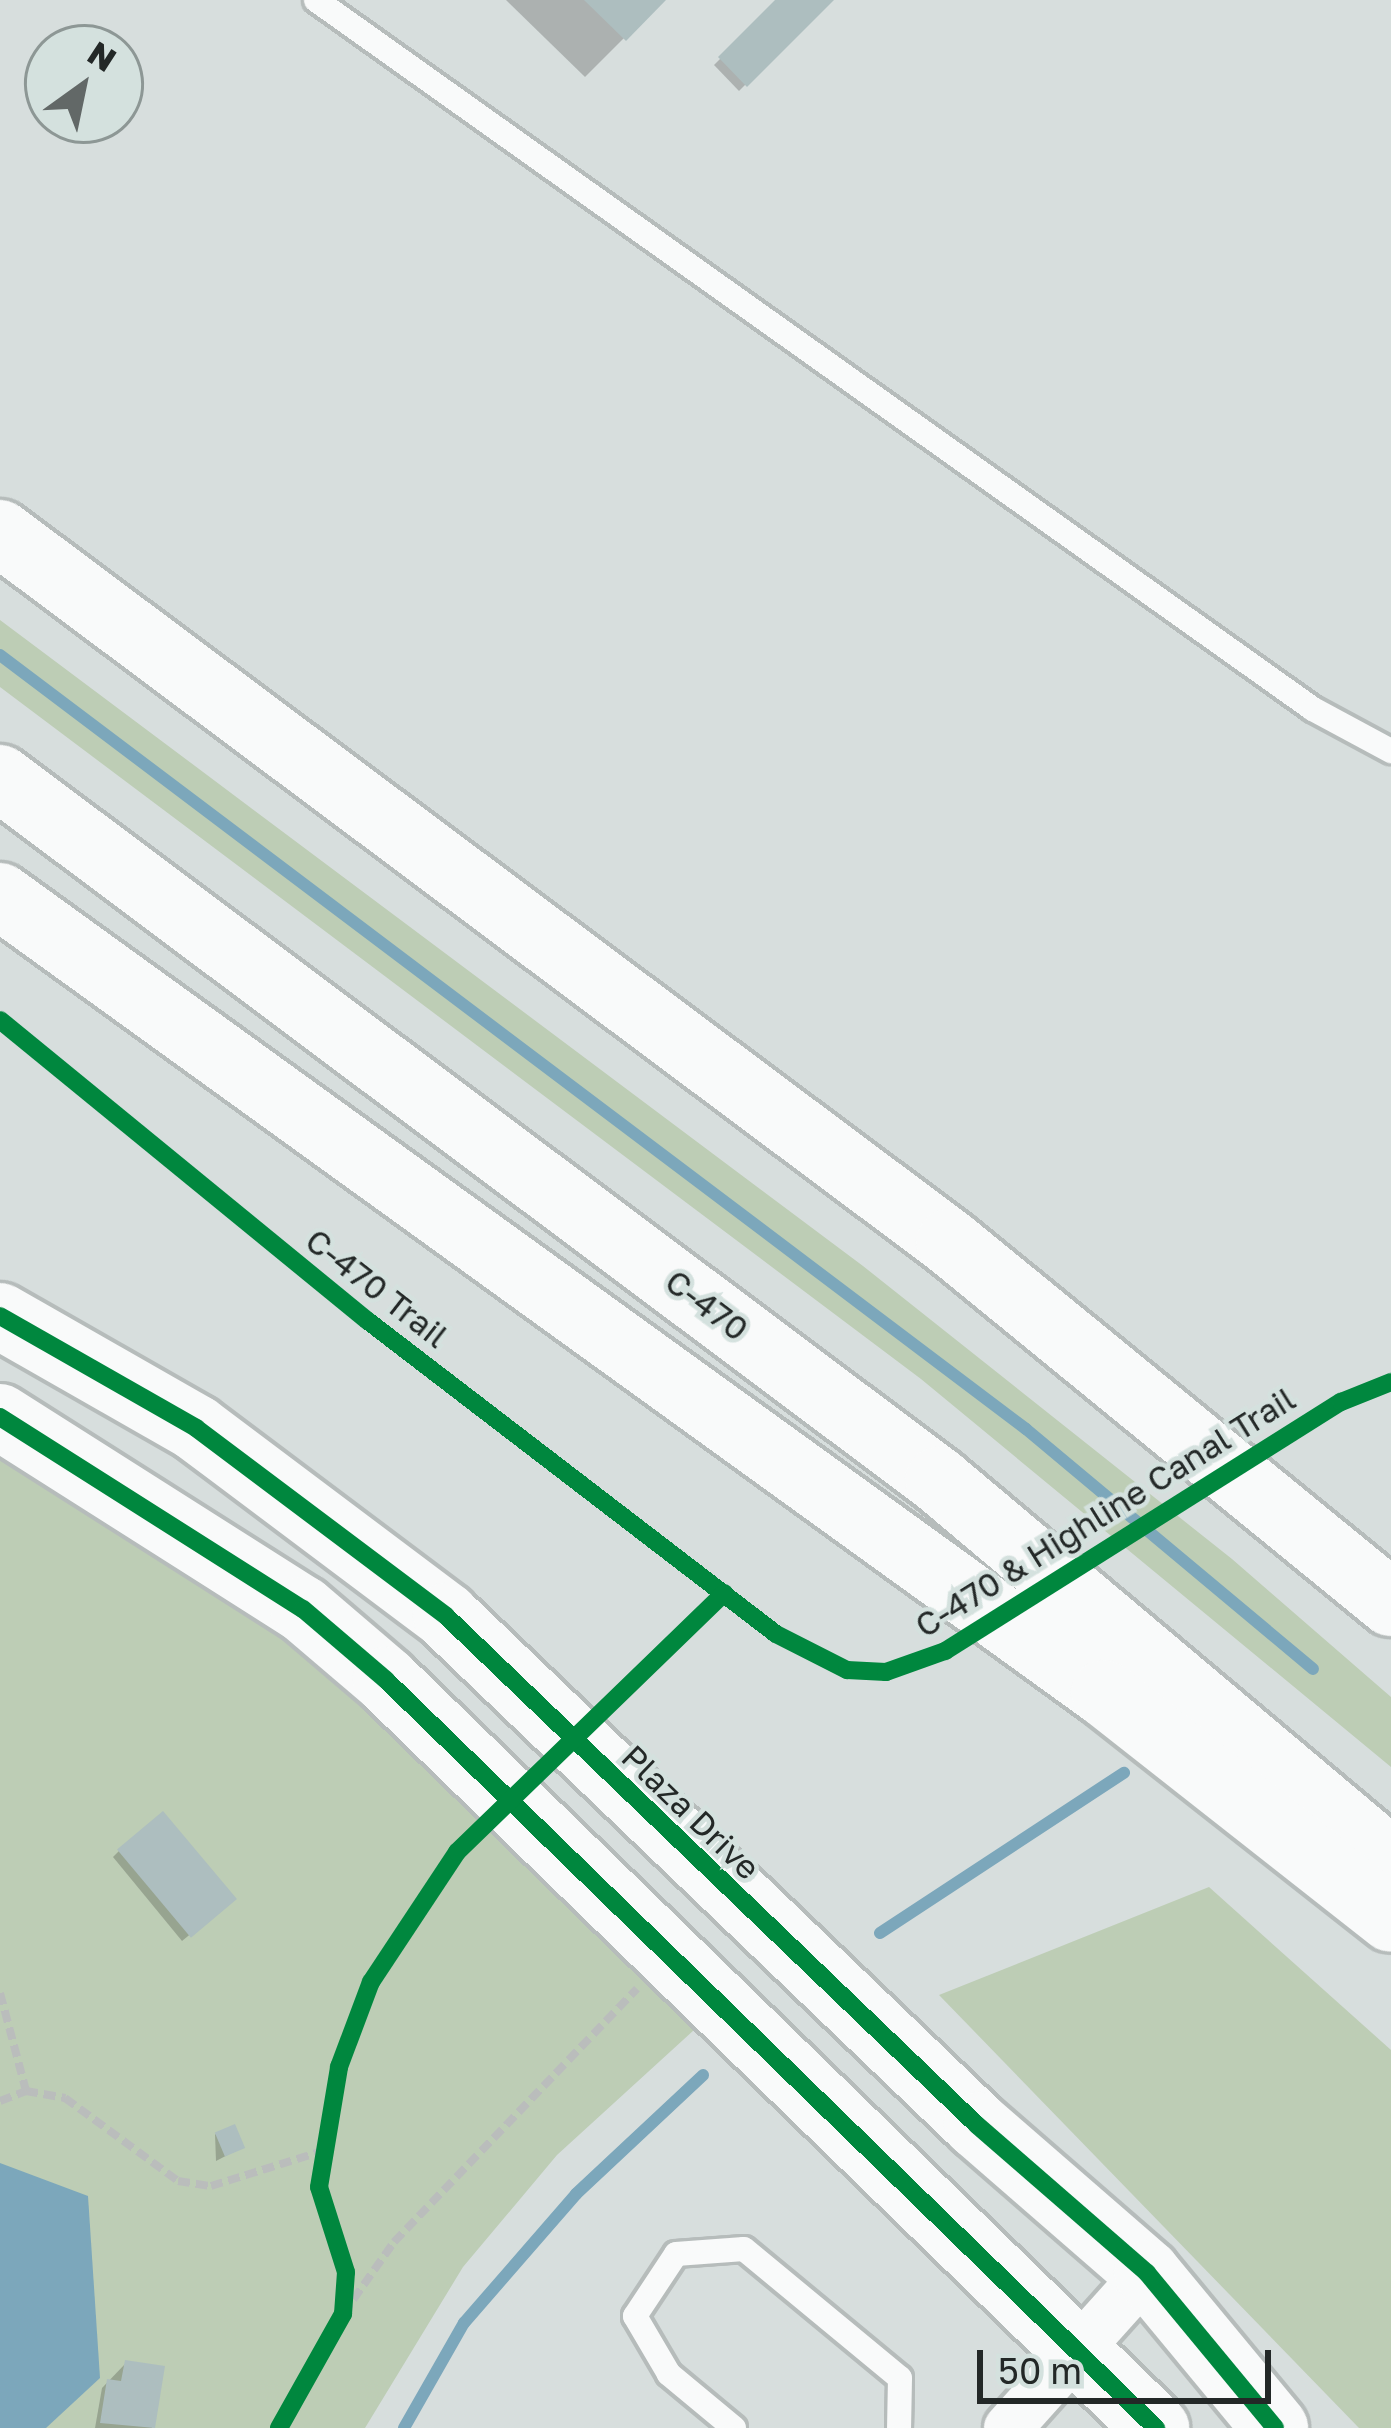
<!DOCTYPE html>
<html>
<head>
<meta charset="utf-8">
<style>
	body { margin:0 }
	#map { position:relative; width:1391px; height:2428px; overflow:hidden; background:#d7dedd; font-family:"Golos Text",sans-serif }
	div>[style] { position:absolute }
	.green>* { inset:0; background:#bdcdb5 }
	.water>* { inset:0; background:#7ca7bb }
	.shadow>* { inset:0; background:#0003 }
	.stream>* { height:12px; margin:-6px; padding:0 6px; transform-origin:6px; border-radius:6px; background:#7ca7bb }
	.building>* { inset:0; background:#adbebf; transform-origin:0 0 }
	.path>* { height:8px; margin-top:-4px; transform-origin:0; background:repeating-linear-gradient(90deg,#babdbc 0 12px,transparent 0 18px) }
	.roads { filter:drop-shadow(3px 0 #b6bcbb) drop-shadow(-3px 0 #b6bcbb) drop-shadow(0 3px #b6bcbb) drop-shadow(0 -3px #b6bcbb) }
	.lane>* { height:24px; margin:-12px; padding:0 12px; transform-origin:12px; border-radius:12px; background:#f9fafa }
	.street>* { height:48px; margin:-24px; padding:0 24px; transform-origin:24px; border-radius:24px; background:#f9fafa }
	.secondary>* { height:66px; margin:-33px; padding:0 33px; transform-origin:33px; border-radius:33px; background:#f9fafa }
	.highway>* { height:66px; margin:-33px; padding:0 33px; transform-origin:33px; border-radius:33px; background:#f9fafa }
	.cycleway>* { height:18px; margin:-9px; padding:0 9px; transform-origin:9px; border-radius:9px; background:#00873e }
	span { translate:-50% -50%; white-space:nowrap; text-align:center; line-height:1.15; -webkit-text-stroke:9px #d4e1de; paint-order:stroke }
	.street-label { font-size:33px; color:#232827 }
	.north { position:absolute; left:24px; top:24px; width:120px; height:120px; box-sizing:border-box; background:#d4e1de; border:3px solid #8d9795; border-radius:50%; rotate:33deg; font-size:33px; font-weight:700; line-height:48px; text-align:center; color:#232827 }
	.north::after { content:''; display:block; margin:auto; width:42px; height:54px; background:#626867; clip-path:polygon(50% 0,100% 100%,50% 72%,0 100%) }
	.scale { position:absolute; left:977px; top:2350px; width:294px; height:54px; box-sizing:border-box; border:6px solid #232827; border-top:0; padding-left:15px; font-size:36px; line-height:42px; white-space:nowrap; color:#232827; -webkit-text-stroke:9px #d4e1de; paint-order:stroke }
</style>
</head>
<body>
<div id="map">
	<div class="green">
		<i style="clip-path:polygon(0 620px,863px 1266px,1232px 1559px,1391px 1697px,1391px 1767px,921px 1379px,0 687px)"></i>
		<i style="clip-path:polygon(0 1444px,207px 1574px,343px 1680px,536px 1859px,694px 2030px,557px 2155px,463px 2267px,365px 2428px,0 2428px)"></i>
		<i style="clip-path:polygon(1209px 1887px,1391px 2050px,1391px 2428px,1359px 2428px,939px 1995px)"></i>
	</div>
	<div class="water">
		<i style="clip-path:polygon(0 2163px,88px 2196px,100px 2378px,46px 2428px,0 2428px)"></i>
	</div>
	<div class="shadow">
		<i style="clip-path:polygon(506px 0,662px 0,585px 77px)"></i>
		<i style="clip-path:polygon(779px 0,830px 0,739px 91px,714px 65px)"></i>
		<i style="clip-path:polygon(119px 1851px,227px 1904px,182px 1941px,113px 1857px)"></i>
		<i style="clip-path:polygon(215px 2134px,241px 2148px,216px 2161px)"></i>
		<i style="clip-path:polygon(126px 2363px,161px 2369px,152px 2428px,95px 2428px,102px 2388px)"></i>
	</div>
	<div class="stream">
		<i style="left:0;top:655px;width:1285px;rotate:37.03deg"></i>
		<i style="left:1026px;top:1429px;width:374px;rotate:39.9deg"></i>
		<i style="left:880px;top:1933px;width:292px;rotate:-33.3deg"></i>
		<i style="left:404px;top:2428px;width:121px;rotate:-60.3deg"></i>
		<i style="left:464px;top:2323px;width:171px;rotate:-49deg"></i>
		<i style="left:576px;top:2194px;width:174px;rotate:-43.1deg"></i>
	</div>
	<div class="building">
		<i style="clip-path:polygon(584px 0,666px 0,626px 41px)"></i>
		<i style="clip-path:polygon(775px 0,834px 0,747px 87px,718px 57px)"></i>
		<i style="left:163px;top:1811px;width:115px;height:60px;rotate:50deg"></i>
		<i style="left:235px;top:2124px;width:26px;height:22px;rotate:67deg"></i>
		<i style="clip-path:polygon(125px 2360px,165px 2366px,155px 2428px,100px 2423px,107px 2379px,121px 2381px)"></i>
	</div>
	<div class="path">
		<i style="left:0;top:1993px;width:101px;rotate:75.1deg"></i>
		<i style="left:0;top:2101px;width:28px;rotate:-21deg"></i>
		<i style="left:26px;top:2091px;width:40px;rotate:10deg"></i>
		<i style="left:65px;top:2098px;width:140px;rotate:36.3deg"></i>
		<i style="left:178px;top:2181px;width:33px;rotate:9deg"></i>
		<i style="left:211px;top:2186px;width:117px;rotate:-17.4deg"></i>
		<i style="left:343px;top:2314px;width:88px;rotate:-54.7deg"></i>
		<i style="left:394px;top:2242px;width:351px;rotate:-46.2deg"></i>
	</div>
	<div class="roads">
		<div class="lane">
			<i style="left:316px;top:0;width:1223px;rotate:35.42deg"></i>
			<i style="left:1313px;top:709px;width:89px;rotate:28.3deg"></i>
			<i style="left:734px;top:2428px;width:85px;rotate:-140.3deg"></i>
			<i style="left:669px;top:2374px;width:67px;rotate:-120.4deg"></i>
			<i style="left:635px;top:2316px;width:74px;rotate:-56.5deg"></i>
			<i style="left:676px;top:2254px;width:68px;rotate:-4.2deg"></i>
			<i style="left:744px;top:2249px;width:202px;rotate:39.6deg"></i>
			<i style="left:900px;top:2378px;width:50px;rotate:91.1deg"></i>
		</div>
		<div class="street">
			<i style="left:1008px;top:2428px;width:208px;rotate:-48.1deg"></i>
		</div>
		<div class="secondary">
			<i style="left:0;top:1316px;width:226px;rotate:29.7deg"></i>
			<i style="left:196px;top:1428px;width:313px;rotate:36.9deg"></i>
			<i style="left:446px;top:1616px;width:736px;rotate:43.79deg"></i>
			<i style="left:977px;top:2125px;width:225px;rotate:41deg"></i>
			<i style="left:1147px;top:2273px;width:201px;rotate:50.4deg"></i>
			<i style="left:0;top:1417px;width:359px;rotate:32.4deg"></i>
			<i style="left:303px;top:1609px;width:109px;rotate:40.5deg"></i>
			<i style="left:386px;top:1680px;width:1074px;rotate:44.17deg"></i>
		</div>
		<div class="highway">
			<i style="left:0;top:533px;width:1185px;rotate:36.76deg"></i>
			<i style="left:949px;top:1242px;width:571px;rotate:39.24deg"></i>
			<i style="left:0;top:778px;width:1172px;rotate:36.81deg"></i>
			<i style="left:938px;top:1480px;width:592px;rotate:40.07deg"></i>
			<i style="left:0;top:896px;width:1362px;rotate:35.83deg"></i>
			<i style="left:1104px;top:1693px;width:365px;rotate:38.2deg"></i>
		</div>
	</div>
	<div class="cycleway">
		<i style="left:0;top:1020px;width:475px;rotate:39.3deg"></i>
		<i style="left:368px;top:1321px;width:514px;rotate:37.49deg"></i>
		<i style="left:776px;top:1634px;width:80px;rotate:26.9deg"></i>
		<i style="left:847px;top:1670px;width:39px;rotate:3deg"></i>
		<i style="left:886px;top:1672px;width:63px;rotate:-19.6deg"></i>
		<i style="left:945px;top:1651px;width:468px;rotate:-32.2deg"></i>
		<i style="left:1341px;top:1402px;width:54px;rotate:-21.8deg"></i>
		<i style="left:0;top:1316px;width:226px;rotate:29.7deg"></i>
		<i style="left:196px;top:1428px;width:313px;rotate:36.9deg"></i>
		<i style="left:446px;top:1616px;width:736px;rotate:43.79deg"></i>
		<i style="left:977px;top:2125px;width:225px;rotate:41deg"></i>
		<i style="left:1147px;top:2273px;width:201px;rotate:50.4deg"></i>
		<i style="left:0;top:1417px;width:359px;rotate:32.4deg"></i>
		<i style="left:303px;top:1609px;width:109px;rotate:40.5deg"></i>
		<i style="left:386px;top:1680px;width:1074px;rotate:44.17deg"></i>
		<i style="left:279px;top:2428px;width:131px;rotate:-60.7deg"></i>
		<i style="left:343px;top:2314px;width:42px;rotate:-85.9deg"></i>
		<i style="left:346px;top:2272px;width:89px;rotate:-107.6deg"></i>
		<i style="left:319px;top:2187px;width:122px;rotate:-80.5deg"></i>
		<i style="left:339px;top:2067px;width:91px;rotate:-69.4deg"></i>
		<i style="left:371px;top:1982px;width:156px;rotate:-56.5deg"></i>
		<i style="left:457px;top:1852px;width:372px;rotate:-44.1deg"></i>
	</div>
	<div class="street-label">
		<span style="left:377px;top:1288px;rotate:38deg">C-470 Trail</span>
		<span style="left:707px;top:1305px;rotate:37deg">C-470</span>
		<span style="left:1105px;top:1512px;rotate:-32deg">C-470 &amp; Highline Canal Trail</span>
		<span style="left:691px;top:1812px;rotate:44deg">Plaza Drive</span>
	</div>
	<div class="north">N</div>
	<div class="scale">50 m</div>
</div>
</body>
</html>
